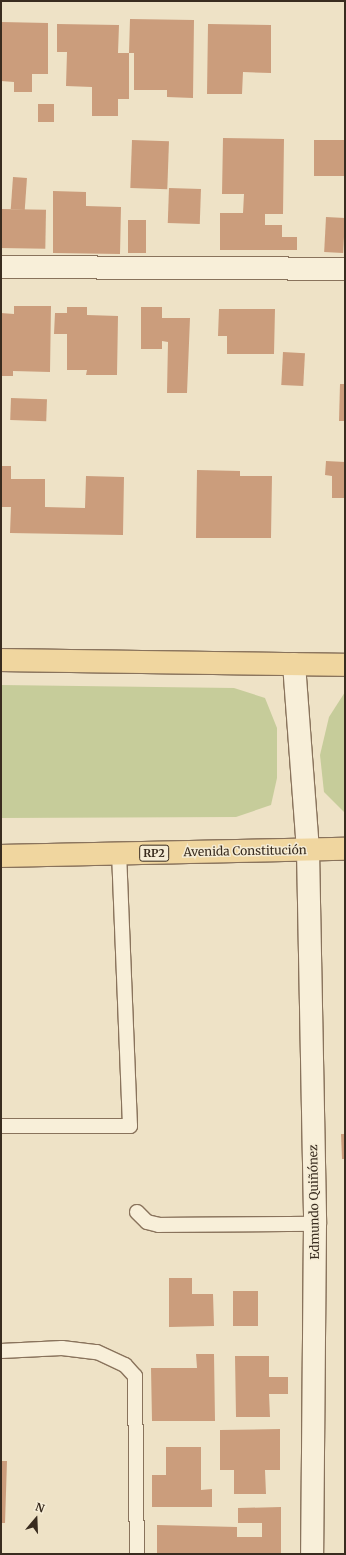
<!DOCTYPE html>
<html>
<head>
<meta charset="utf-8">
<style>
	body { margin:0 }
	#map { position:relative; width:346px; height:1555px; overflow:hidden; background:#eee2c6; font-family:Merriweather,serif }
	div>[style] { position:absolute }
	.green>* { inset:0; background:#c6cc9a }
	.building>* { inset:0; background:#cb9d7c; transform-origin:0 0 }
	.roads { filter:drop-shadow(1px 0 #89735c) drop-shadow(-1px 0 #89735c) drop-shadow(0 1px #89735c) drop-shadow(0 -1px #89735c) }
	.service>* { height:14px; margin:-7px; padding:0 7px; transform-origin:7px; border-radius:7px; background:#f8efd9 }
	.minor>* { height:22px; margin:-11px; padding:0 11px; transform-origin:11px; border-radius:11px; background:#f8efd9 }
	.primary>* { height:22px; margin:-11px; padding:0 11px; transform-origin:11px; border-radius:11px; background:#f0d69f }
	span { translate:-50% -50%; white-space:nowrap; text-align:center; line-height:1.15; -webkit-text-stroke:3px #f5ecd5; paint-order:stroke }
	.shield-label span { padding:1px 3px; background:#f5ecd5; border:1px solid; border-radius:3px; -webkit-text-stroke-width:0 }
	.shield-label { font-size:11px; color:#392c1f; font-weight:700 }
	.street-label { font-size:12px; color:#392c1f }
	.frame { position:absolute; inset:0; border:2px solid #392c1f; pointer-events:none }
	.north { position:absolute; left:16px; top:1499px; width:40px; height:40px; -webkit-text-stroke:3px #f5ecd5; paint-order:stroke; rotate:19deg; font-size:11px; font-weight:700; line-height:16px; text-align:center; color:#392c1f }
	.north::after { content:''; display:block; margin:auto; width:14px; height:18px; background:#392c1f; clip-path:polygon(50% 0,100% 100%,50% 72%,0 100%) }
</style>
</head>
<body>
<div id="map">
	<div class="green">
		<i style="clip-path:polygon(1px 685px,234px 688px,265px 698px,277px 728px,277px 778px,271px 805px,236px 817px,1px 818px)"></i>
		<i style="clip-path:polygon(345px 692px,345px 813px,324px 792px,320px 755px,329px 717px)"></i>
	</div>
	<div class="building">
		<i style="clip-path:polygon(130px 19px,194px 20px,193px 98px,167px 97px,167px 90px,134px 90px,134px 53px,129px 53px,129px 99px,118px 99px,118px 116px,92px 116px,92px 87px,66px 86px,67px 52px,57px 52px,57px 24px,119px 25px,118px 53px,129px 53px)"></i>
		<i style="clip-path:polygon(1px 22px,48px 23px,48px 74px,32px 74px,32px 92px,14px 92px,14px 82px,1px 81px)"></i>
		<i style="clip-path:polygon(208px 24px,271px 25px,271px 73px,243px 72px,242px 94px,207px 94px)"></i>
		<i style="left:38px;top:104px;width:16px;height:18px"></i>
		<i style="clip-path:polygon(223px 138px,284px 139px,283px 214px,265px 214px,265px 225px,282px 225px,282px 237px,297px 237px,297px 250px,220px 250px,220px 213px,243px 213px,244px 194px,222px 194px)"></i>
		<i style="left:132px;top:140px;width:37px;height:48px;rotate:2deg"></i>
		<i style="left:314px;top:140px;width:31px;height:36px"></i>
		<i style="left:13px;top:177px;width:14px;height:32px;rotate:4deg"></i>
		<i style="left:169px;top:188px;width:32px;height:35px;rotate:2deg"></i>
		<i style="clip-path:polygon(53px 191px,86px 192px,86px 206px,121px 207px,120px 254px,53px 253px)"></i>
		<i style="left:1px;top:209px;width:45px;height:39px;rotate:1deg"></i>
		<i style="left:326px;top:217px;width:19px;height:35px;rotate:3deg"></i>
		<i style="left:128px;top:220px;width:18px;height:33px"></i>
		<i style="clip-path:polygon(14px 306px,51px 306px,50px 372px,13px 371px,13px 376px,1px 376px,1px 313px,14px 314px)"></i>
		<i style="clip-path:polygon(67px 307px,87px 307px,87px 315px,118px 316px,117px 375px,86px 375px,87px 370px,67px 370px,67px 334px,54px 334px,55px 313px,67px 313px)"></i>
		<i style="clip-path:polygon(141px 307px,162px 307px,162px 318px,190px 318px,187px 393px,167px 393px,168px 342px,162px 341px,162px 349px,141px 349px)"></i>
		<i style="clip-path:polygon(219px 309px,275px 309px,274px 354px,227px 354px,227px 336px,218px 336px)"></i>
		<i style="left:283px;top:352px;width:22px;height:33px;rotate:3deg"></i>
		<i style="clip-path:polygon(340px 384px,345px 384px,345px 421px,339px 421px)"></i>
		<i style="left:11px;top:398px;width:36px;height:22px;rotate:2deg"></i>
		<i style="clip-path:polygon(326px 461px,345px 462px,345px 498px,332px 498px,332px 476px,325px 475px)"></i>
		<i style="clip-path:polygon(1px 466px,11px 466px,11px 479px,45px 479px,45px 507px,85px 508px,86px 476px,124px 477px,123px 535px,10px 533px,11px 507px,1px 507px)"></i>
		<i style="clip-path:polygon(197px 470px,240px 471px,240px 476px,272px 476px,271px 538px,196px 538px)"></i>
		<i style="clip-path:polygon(341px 1134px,345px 1134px,345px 1159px,342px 1159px)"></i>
		<i style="clip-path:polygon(169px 1278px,192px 1278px,192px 1294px,213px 1294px,214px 1326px,169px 1327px)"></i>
		<i style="left:233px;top:1291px;width:25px;height:35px"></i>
		<i style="clip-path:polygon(196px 1354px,214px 1354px,215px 1421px,152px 1421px,151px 1368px,197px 1368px)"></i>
		<i style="clip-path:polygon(235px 1356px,269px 1356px,269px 1377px,288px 1377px,288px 1394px,269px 1394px,270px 1417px,236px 1417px)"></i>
		<i style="clip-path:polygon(280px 1429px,280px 1470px,265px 1470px,266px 1494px,234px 1494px,234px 1470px,220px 1470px,220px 1430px)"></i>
		<i style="clip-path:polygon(166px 1447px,201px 1447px,201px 1490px,212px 1489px,212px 1507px,152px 1507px,152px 1475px,166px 1475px)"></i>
		<i style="clip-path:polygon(1px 1461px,7px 1461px,5px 1523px,1px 1523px)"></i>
		<i style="clip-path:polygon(281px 1507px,281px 1554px,157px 1554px,157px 1525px,237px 1527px,237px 1537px,262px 1537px,262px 1523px,238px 1523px,238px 1508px)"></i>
	</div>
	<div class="roads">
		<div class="service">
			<i style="left:1px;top:1126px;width:129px"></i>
			<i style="left:130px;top:1126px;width:272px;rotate:-92.3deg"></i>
			<i style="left:137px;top:1212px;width:14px;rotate:45deg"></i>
			<i style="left:147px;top:1222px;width:12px;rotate:14deg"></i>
			<i style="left:159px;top:1225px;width:156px;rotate:-0.4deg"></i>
			<i style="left:1px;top:1351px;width:61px;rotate:-2.8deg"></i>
			<i style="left:62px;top:1348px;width:35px;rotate:7deg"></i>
			<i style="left:97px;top:1352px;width:31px;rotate:25deg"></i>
			<i style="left:125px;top:1365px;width:15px;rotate:48deg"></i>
			<i style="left:135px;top:1376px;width:178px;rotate:89.4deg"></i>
		</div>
		<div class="minor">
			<i style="left:1px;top:267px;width:344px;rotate:0.3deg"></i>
			<i style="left:294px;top:664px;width:187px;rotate:85.7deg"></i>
			<i style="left:308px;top:850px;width:374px;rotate:88.9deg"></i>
			<i style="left:315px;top:1224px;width:330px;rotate:90.5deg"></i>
		</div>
		<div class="primary">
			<i style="left:1px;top:660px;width:344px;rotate:0.8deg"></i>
			<i style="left:1px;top:856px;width:344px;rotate:-1.2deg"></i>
		</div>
	</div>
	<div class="shield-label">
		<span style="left:154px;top:853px">RP2</span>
	</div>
	<div class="street-label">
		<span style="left:245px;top:851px;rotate:-1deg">Avenida Constitución</span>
		<span style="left:314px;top:1202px;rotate:-91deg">Edmundo Quiñónez</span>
	</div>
	<div class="frame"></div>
	<div class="north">N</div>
</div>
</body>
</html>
